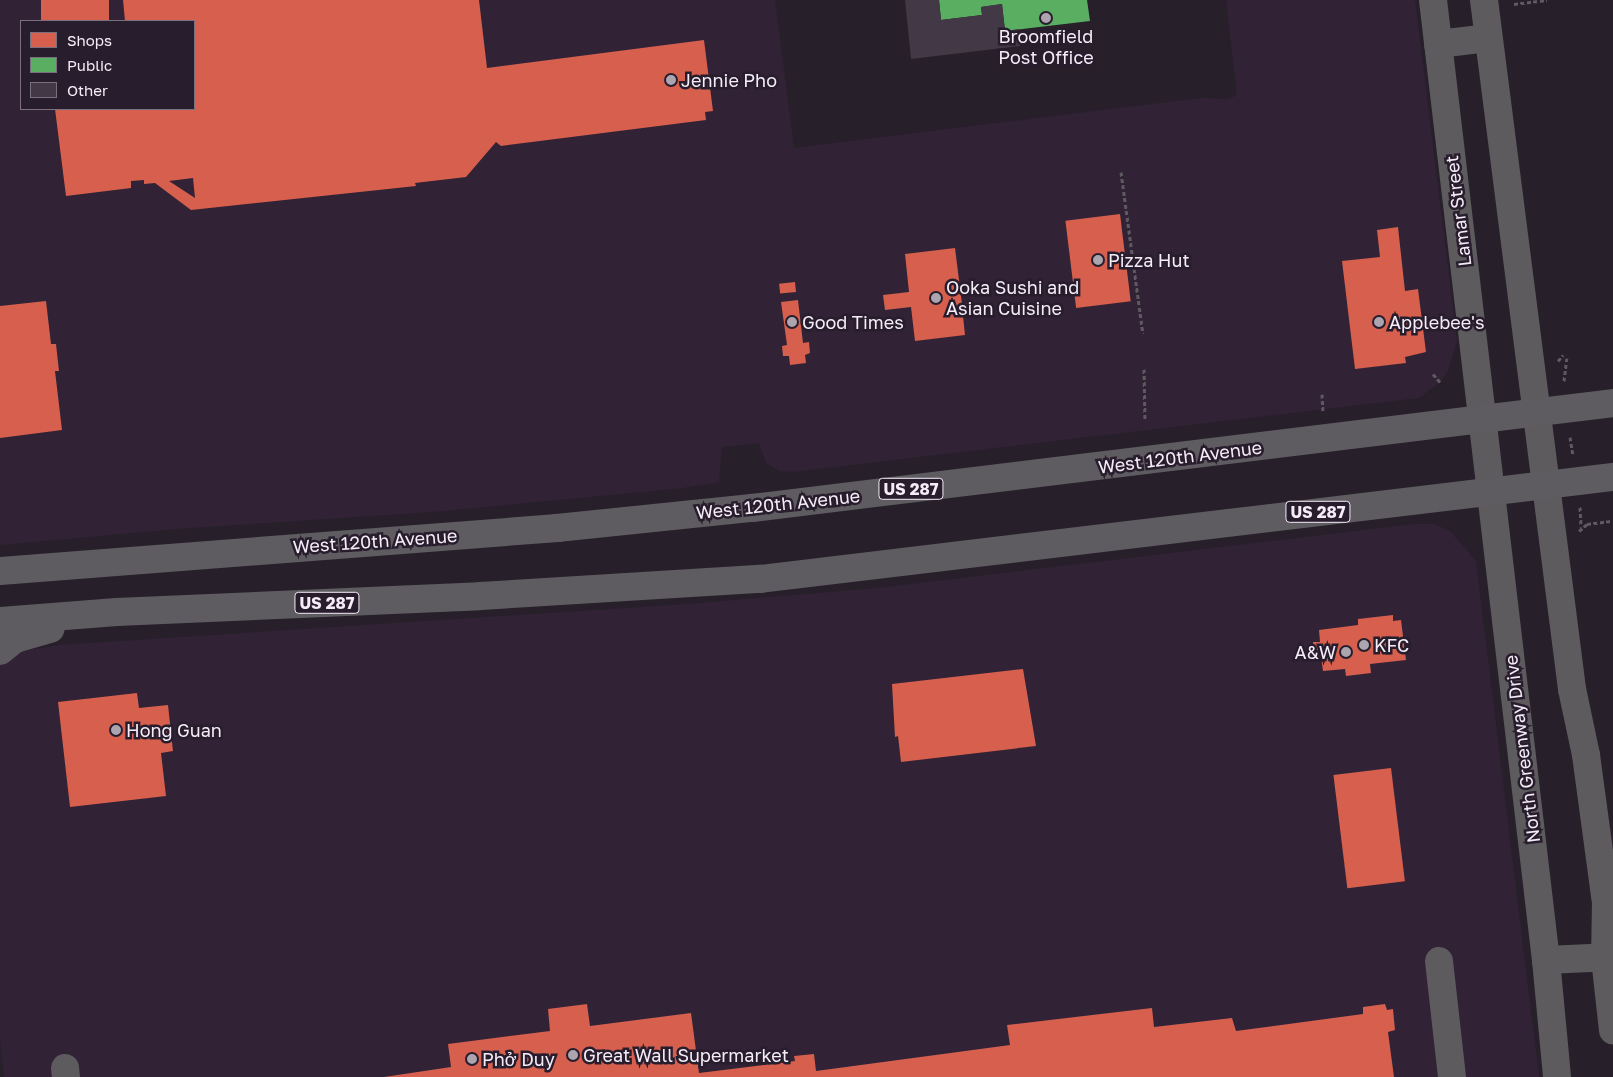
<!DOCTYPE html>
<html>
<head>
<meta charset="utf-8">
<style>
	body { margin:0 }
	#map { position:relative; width:1613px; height:1077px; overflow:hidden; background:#27202a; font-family:"Golos Text",sans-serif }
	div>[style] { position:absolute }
	.built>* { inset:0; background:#312236 }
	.shops>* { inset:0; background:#d6604d; transform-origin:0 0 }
	.public>* { inset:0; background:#5aae61 }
	.building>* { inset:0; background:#423846 }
	.path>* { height:3px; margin-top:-1.5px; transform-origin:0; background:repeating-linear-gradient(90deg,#5e5a60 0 4px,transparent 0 6.5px) }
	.minor>* { height:28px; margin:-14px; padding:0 14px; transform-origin:14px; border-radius:14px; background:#5d5b5e }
	.major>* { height:28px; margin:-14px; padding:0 14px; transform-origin:14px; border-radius:14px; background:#5f5c61 }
	.dots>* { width:14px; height:14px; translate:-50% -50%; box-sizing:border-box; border:2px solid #281d2d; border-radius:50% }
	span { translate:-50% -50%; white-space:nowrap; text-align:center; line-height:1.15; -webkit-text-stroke:5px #281d2d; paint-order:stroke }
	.shield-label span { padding:1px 4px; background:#281d2d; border:1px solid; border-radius:4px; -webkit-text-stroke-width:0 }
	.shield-label { font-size:16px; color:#f4edf7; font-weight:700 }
	.poi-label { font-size:18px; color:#f4edf7 }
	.left { translate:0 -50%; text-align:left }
	.right { translate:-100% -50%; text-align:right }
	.street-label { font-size:18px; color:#f4edf7 }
	.legend { position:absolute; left:20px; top:20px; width:175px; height:90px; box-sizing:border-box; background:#281d2d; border:1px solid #7a707e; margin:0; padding:6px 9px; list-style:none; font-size:15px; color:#f4edf7 }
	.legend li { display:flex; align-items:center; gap:10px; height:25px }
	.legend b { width:25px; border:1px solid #7a707e }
</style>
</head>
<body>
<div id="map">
	<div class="built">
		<i style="clip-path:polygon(evenodd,0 0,775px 0,794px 148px,1201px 98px,1228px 99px,1237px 95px,1226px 0,1415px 0,1457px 341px,1448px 371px,1440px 382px,1419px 398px,792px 472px,780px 471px,766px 463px,759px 443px,722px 447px,719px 482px,683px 488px,432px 512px,176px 529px,0 545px,0 0,21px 21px,194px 21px,194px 109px,21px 109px,21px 21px)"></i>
		<i style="clip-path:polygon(1415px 524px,1435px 524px,1451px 532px,1476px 561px,1539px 1077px,4px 1077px,0 1039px,0 665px,22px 651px,60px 645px,687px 604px,878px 588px)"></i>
	</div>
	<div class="shops">
		<i style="left:41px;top:0;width:68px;height:21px"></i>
		<i style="clip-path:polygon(evenodd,123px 0,479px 0,487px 68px,704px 40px,713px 111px,705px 112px,706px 120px,501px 146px,496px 142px,466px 177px,415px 183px,416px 186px,191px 210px,155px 183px,144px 184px,144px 180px,131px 181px,131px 188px,66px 196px,55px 109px,194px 109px,194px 21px,125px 21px,123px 0,193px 178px,195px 198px,169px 181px,193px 178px)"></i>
		<i style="left:1120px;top:214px;width:88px;height:55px;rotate:83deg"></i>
		<i style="clip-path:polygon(1398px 227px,1405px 291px,1418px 289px,1426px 352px,1405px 357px,1406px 363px,1355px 369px,1342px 261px,1380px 257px,1377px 230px)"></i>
		<i style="clip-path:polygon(955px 248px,962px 304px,967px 303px,969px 315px,963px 316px,965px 335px,915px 341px,911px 307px,885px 310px,883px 295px,909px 292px,905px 254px)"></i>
		<i style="left:795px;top:282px;width:10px;height:16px;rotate:84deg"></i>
		<i style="clip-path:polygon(798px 300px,803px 343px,809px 342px,810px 353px,805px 355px,806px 363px,790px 365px,789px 356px,783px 356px,782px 346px,787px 345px,781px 302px)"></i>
		<i style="clip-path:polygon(46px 301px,51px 344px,56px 344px,59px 371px,55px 371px,62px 430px,0 438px,0 306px)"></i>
		<i style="clip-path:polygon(1393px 615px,1393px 621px,1401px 620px,1406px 660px,1370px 664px,1371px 673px,1346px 676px,1345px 669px,1323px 671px,1321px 657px,1315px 657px,1313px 642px,1320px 642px,1319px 630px,1358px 625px,1358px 619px)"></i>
		<i style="clip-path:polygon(1023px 669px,1036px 746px,901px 762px,898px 736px,895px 737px,892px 684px)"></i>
		<i style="clip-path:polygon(137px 693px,139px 708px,168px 705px,173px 751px,161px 753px,166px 796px,70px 807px,58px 702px)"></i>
		<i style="left:1391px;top:768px;width:114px;height:58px;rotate:83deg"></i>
		<i style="clip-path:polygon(587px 1004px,590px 1026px,691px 1013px,699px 1073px,795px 1061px,794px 1056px,814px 1054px,816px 1071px,1010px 1045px,1007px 1025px,1152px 1008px,1154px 1027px,1232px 1018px,1236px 1031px,1363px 1014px,1363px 1007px,1385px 1004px,1387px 1010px,1393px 1009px,1395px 1030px,1388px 1032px,1394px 1077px,384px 1077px,451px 1067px,448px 1044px,550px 1031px,548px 1009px)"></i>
	</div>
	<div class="public">
		<i style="clip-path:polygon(939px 0,1087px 0,1090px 21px,1005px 31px,1002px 4px,981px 7px,982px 15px,941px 20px)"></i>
	</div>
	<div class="building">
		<i style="clip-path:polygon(905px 0,939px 0,941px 20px,982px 15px,981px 7px,1002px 4px,1005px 31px,1019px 29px,1020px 46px,911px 59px)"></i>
	</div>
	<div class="path">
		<i style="left:1514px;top:4px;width:33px;rotate:-7deg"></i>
		<i style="left:1121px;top:172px;width:163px;rotate:82.3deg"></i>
		<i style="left:1558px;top:361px;width:8px;rotate:-50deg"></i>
		<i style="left:1144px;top:369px;width:50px;rotate:88.9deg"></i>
		<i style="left:1433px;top:374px;width:11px;rotate:49deg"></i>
		<i style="left:1564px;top:381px;width:23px;rotate:-83deg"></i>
		<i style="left:1322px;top:394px;width:17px;rotate:87deg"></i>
		<i style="left:1570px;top:437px;width:19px;rotate:81deg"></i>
		<i style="left:1580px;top:507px;width:20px;rotate:87deg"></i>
		<i style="left:1579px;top:531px;width:11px;rotate:-41deg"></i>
		<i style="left:1587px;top:524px;width:26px;rotate:-7deg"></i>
	</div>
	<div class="minor">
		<i style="left:1433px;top:0;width:967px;rotate:83.29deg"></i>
		<i style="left:1546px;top:960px;width:118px;rotate:84.6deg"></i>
		<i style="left:1484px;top:0;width:695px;rotate:82.72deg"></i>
		<i style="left:1572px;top:689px;width:67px;rotate:78deg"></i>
		<i style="left:1586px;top:755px;width:148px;rotate:82.3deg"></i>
		<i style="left:1606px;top:902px;width:56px;rotate:91deg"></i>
		<i style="left:1605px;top:958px;width:73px;rotate:83.7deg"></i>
		<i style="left:1438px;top:44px;width:50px;rotate:-6.8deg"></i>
		<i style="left:1546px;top:960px;width:67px;rotate:-2.6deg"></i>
		<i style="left:1439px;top:961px;width:117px;rotate:83.6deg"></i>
		<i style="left:65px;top:1068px;width:9px;rotate:84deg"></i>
	</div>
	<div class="major">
		<i style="left:0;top:571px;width:559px;rotate:-4.41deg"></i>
		<i style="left:557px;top:528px;width:196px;rotate:-5.9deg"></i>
		<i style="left:752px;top:508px;width:867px;rotate:-6.95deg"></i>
		<i style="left:0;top:621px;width:117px;rotate:-4.4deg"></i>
		<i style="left:117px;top:612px;width:363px;rotate:-2.5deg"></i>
		<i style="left:480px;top:596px;width:281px;rotate:-3.5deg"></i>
		<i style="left:760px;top:579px;width:859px;rotate:-6.82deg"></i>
		<i style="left:0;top:651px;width:19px;rotate:-39deg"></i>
		<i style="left:15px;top:639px;width:37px;rotate:-16deg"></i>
	</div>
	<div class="dots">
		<i style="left:1046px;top:18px;background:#aca5af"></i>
		<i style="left:671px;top:80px;background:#aca5af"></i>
		<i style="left:1098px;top:260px;background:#aca5af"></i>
		<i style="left:936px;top:298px;background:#aca5af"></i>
		<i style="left:792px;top:322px;background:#aca5af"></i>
		<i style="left:1379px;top:322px;background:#aca5af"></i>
		<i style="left:1364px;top:645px;background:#aca5af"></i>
		<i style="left:1346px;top:652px;background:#aca5af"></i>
		<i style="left:116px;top:730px;background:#aca5af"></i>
		<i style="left:573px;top:1055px;background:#aca5af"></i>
		<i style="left:472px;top:1059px;background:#aca5af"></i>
	</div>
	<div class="shield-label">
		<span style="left:911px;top:489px">US 287</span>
		<span style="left:1318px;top:512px">US 287</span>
		<span style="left:327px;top:603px">US 287</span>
	</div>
	<div class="poi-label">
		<span style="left:1046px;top:47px">Broomfield<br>Post Office</span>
		<span class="left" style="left:681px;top:80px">Jennie Pho</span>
		<span class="left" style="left:1108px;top:260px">Pizza Hut</span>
		<span class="left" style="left:946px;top:298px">Ooka Sushi and<br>Asian Cuisine</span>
		<span class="left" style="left:802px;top:322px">Good Times</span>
		<span class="left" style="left:1389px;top:322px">Applebee's</span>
		<span class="left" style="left:1374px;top:645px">KFC</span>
		<span class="right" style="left:1336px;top:652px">A&amp;W</span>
		<span class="left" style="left:126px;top:730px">Hong Guan</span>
		<span class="left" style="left:583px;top:1055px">Great Wall Supermarket</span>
		<span class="left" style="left:482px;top:1059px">Phở Duy</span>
	</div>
	<div class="street-label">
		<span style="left:1458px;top:211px;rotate:-97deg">Lamar Street</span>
		<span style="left:1180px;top:457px;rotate:-7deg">West 120th Avenue</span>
		<span style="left:778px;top:504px;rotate:-6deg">West 120th Avenue</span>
		<span style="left:375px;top:541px;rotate:-4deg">West 120th Avenue</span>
		<span style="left:1522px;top:749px;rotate:-97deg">North Greenway Drive</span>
	</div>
	<ul class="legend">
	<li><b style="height:14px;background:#d6604d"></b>Shops</li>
	<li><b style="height:14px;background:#5aae61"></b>Public</li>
	<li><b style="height:14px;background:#423846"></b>Other</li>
	</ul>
</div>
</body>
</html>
